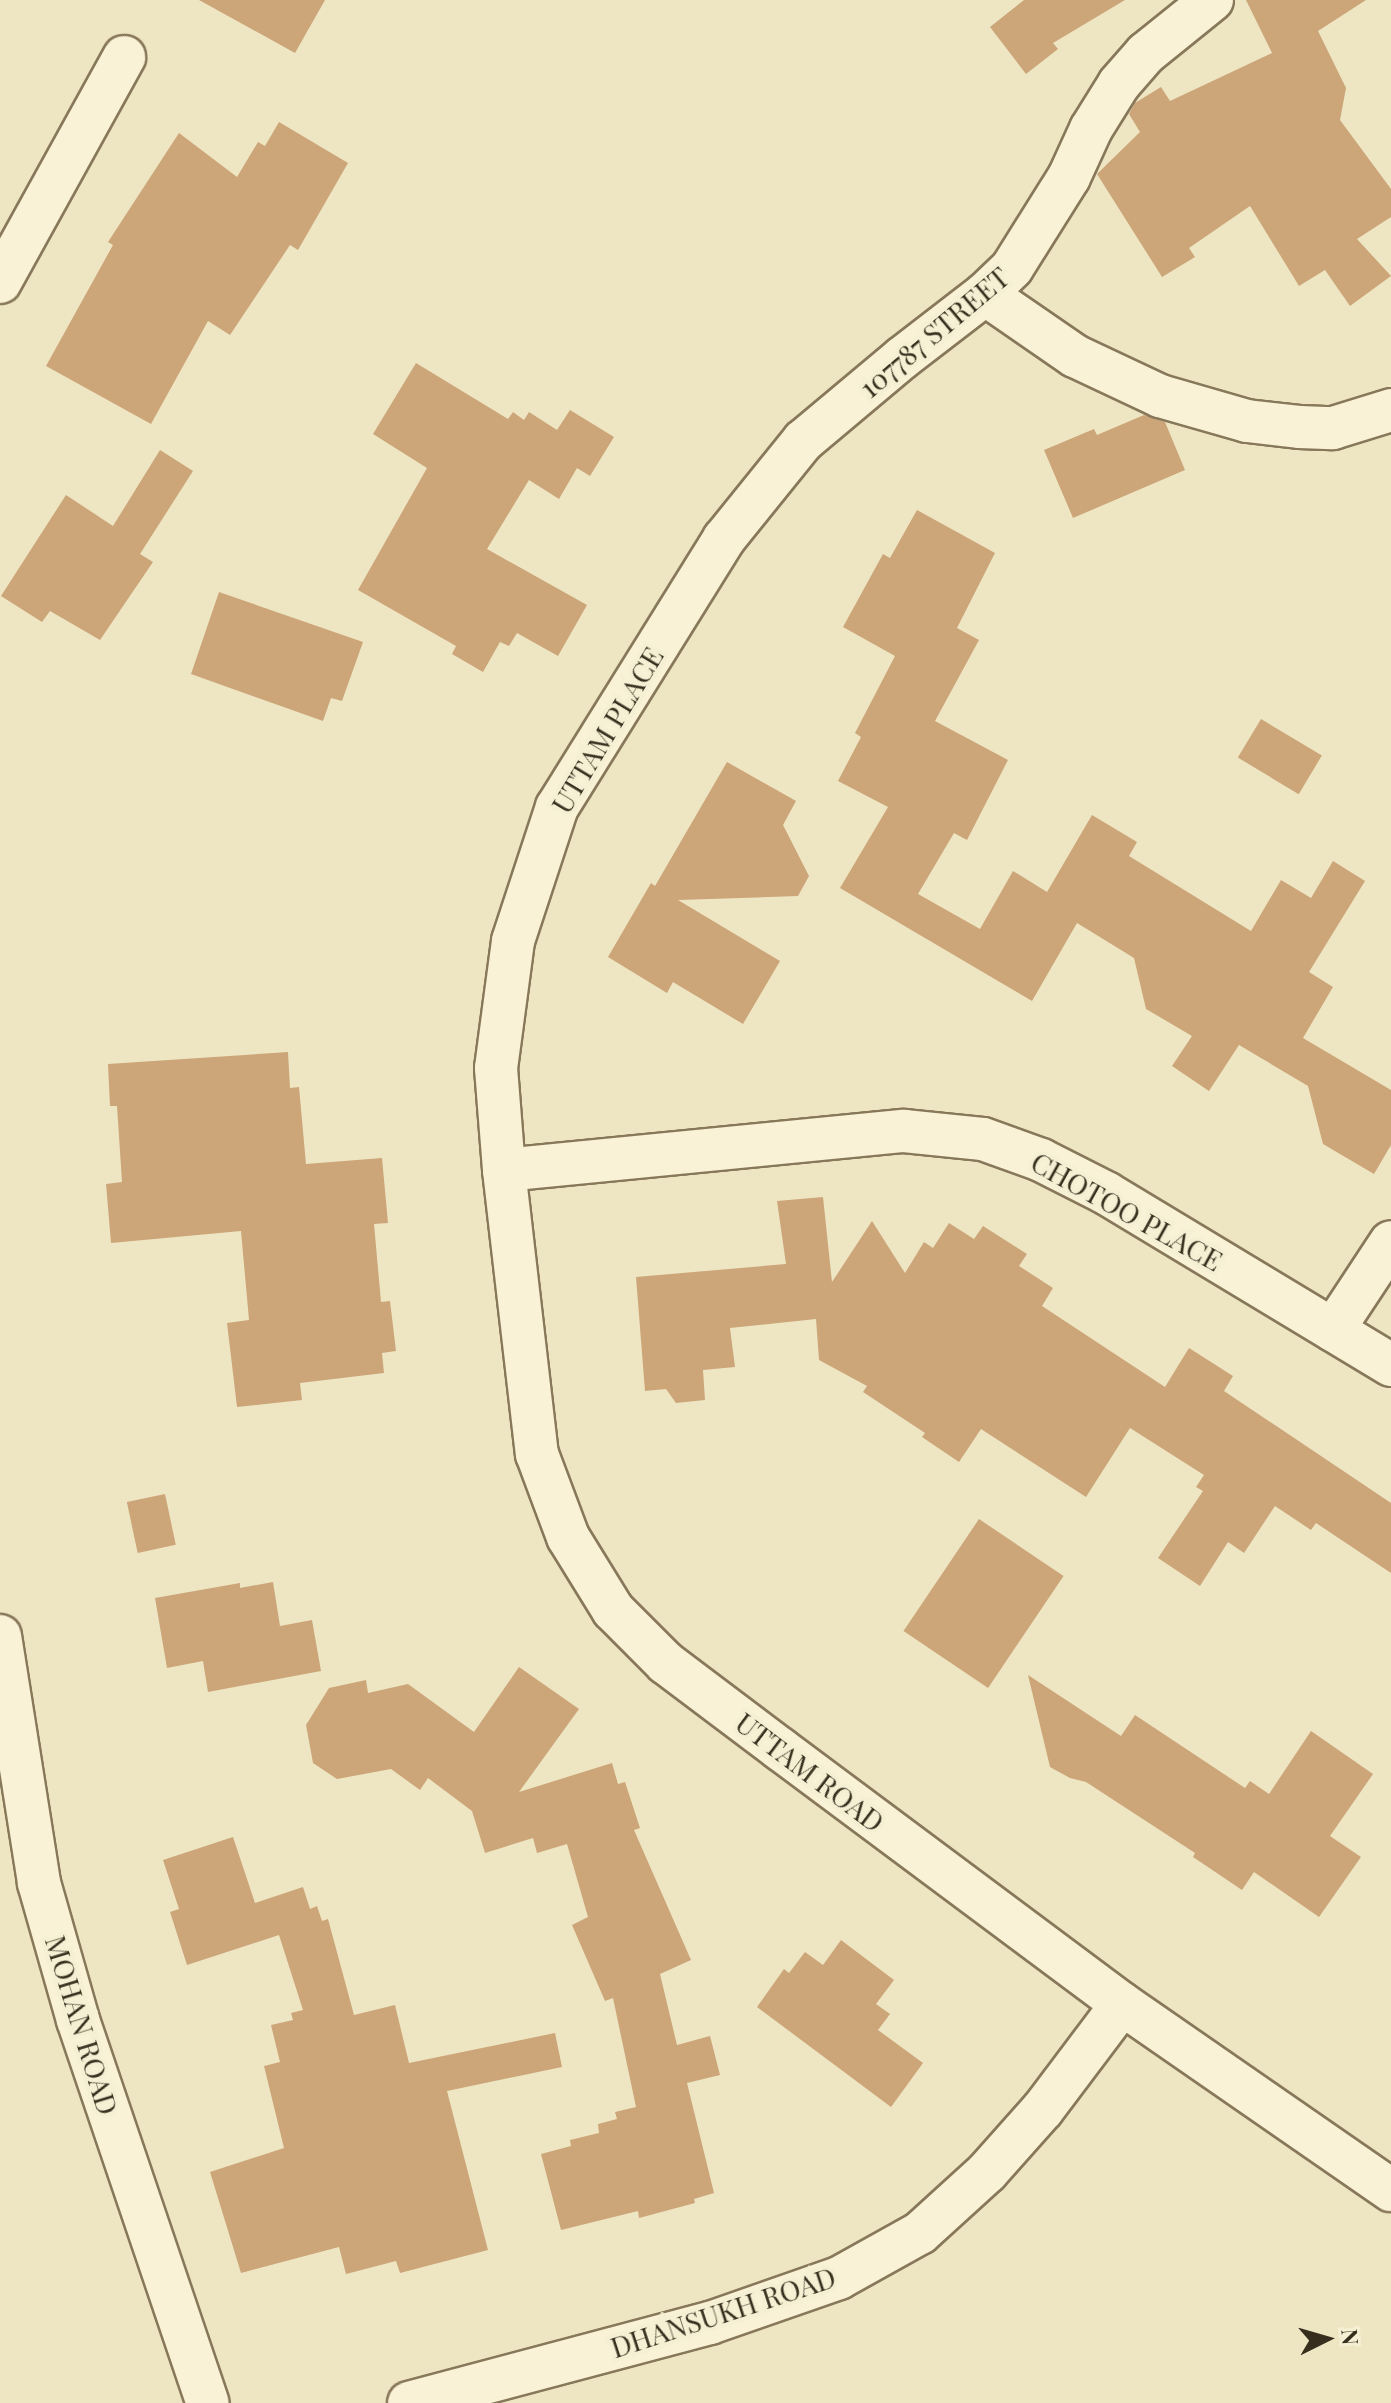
<!DOCTYPE html>
<html>
<head>
<meta charset="utf-8">
<style>
	body { margin:0 }
	#map { position:relative; width:1391px; height:2403px; overflow:hidden; background:#eee6c3; font-family:"Playfair Display",serif }
	div>[style] { position:absolute }
	.building>* { inset:0; background:#cca579; transform-origin:0 0 }
	.roads { filter:drop-shadow(2px 0 #88785a) drop-shadow(-2px 0 #88785a) drop-shadow(0 2px #88785a) drop-shadow(0 -2px #88785a) }
	.street>* { height:42px; margin:-21px; padding:0 21px; transform-origin:21px; border-radius:21px; background:#f9f2d7 }
	span { translate:-50% -50%; white-space:nowrap; text-align:center; line-height:1.15; -webkit-text-stroke:8px #f5efd3; paint-order:stroke }
	.street-label { font-size:28px; color:#382e1e }
	.north { position:absolute; left:1287px; top:2299px; width:80px; height:80px; -webkit-text-stroke:6px #f5efd3; paint-order:stroke; rotate:85deg; font-size:22px; font-weight:700; line-height:32px; text-align:center; color:#382e1e }
	.north::after { content:''; display:block; margin:auto; width:28px; height:36px; background:#382e1e; clip-path:polygon(50% 0,100% 100%,50% 72%,0 100%) }
</style>
</head>
<body>
<div id="map">
	<div class="building">
		<i style="clip-path:polygon(199px 0,325px 0,295px 53px)"></i>
		<i style="clip-path:polygon(1024px 0,1125px 0,1053px 43px,1058px 49px,1026px 74px,990px 27px)"></i>
		<i style="clip-path:polygon(1246px 0,1366px 0,1318px 31px,1346px 88px,1340px 120px,1391px 189px,1391px 217px,1357px 239px,1391px 276px,1350px 306px,1325px 270px,1299px 286px,1250px 206px,1189px 248px,1195px 257px,1162px 277px,1097px 174px,1140px 132px,1129px 114px,1135px 103px,1161px 87px,1170px 101px,1272px 53px)"></i>
		<i style="clip-path:polygon(279px 122px,348px 163px,298px 250px,290px 245px,230px 335px,208px 321px,151px 424px,46px 366px,113px 245px,108px 242px,179px 133px,237px 177px,258px 142px,265px 146px)"></i>
		<i style="clip-path:polygon(416px 363px,508px 419px,513px 412px,524px 420px,529px 412px,557px 430px,570px 410px,614px 437px,590px 476px,577px 468px,559px 499px,529px 480px,487px 549px,587px 605px,558px 656px,517px 633px,509px 646px,500px 642px,483px 672px,452px 654px,456px 646px,358px 590px,427px 468px,373px 434px)"></i>
		<i style="clip-path:polygon(1144px 415px,1165px 422px,1185px 470px,1073px 518px,1044px 450px,1094px 429px,1097px 435px)"></i>
		<i style="clip-path:polygon(160px 450px,193px 471px,140px 554px,153px 562px,100px 640px,50px 611px,42px 622px,1px 596px,66px 495px,113px 526px)"></i>
		<i style="clip-path:polygon(917px 510px,995px 553px,957px 628px,979px 640px,935px 721px,1008px 760px,967px 840px,954px 833px,918px 894px,980px 929px,1013px 871px,1047px 892px,1092px 815px,1137px 842px,1129px 856px,1251px 931px,1281px 880px,1311px 898px,1333px 861px,1365px 881px,1309px 972px,1333px 987px,1303px 1038px,1391px 1090px,1391px 1145px,1374px 1174px,1323px 1144px,1308px 1086px,1239px 1045px,1209px 1091px,1172px 1066px,1192px 1036px,1146px 1009px,1134px 958px,1077px 923px,1032px 1001px,840px 888px,888px 807px,838px 781px,861px 737px,855px 733px,895px 656px,843px 627px,883px 554px,890px 558px)"></i>
		<i style="clip-path:polygon(219px 592px,363px 642px,342px 701px,331px 698px,323px 721px,191px 674px)"></i>
		<i style="left:1261px;top:719px;width:71px;height:45px;rotate:31deg"></i>
		<i style="clip-path:polygon(727px 762px,796px 801px,783px 825px,809px 876px,798px 896px,678px 900px,780px 961px,743px 1024px,673px 982px,667px 993px,608px 957px,651px 883px,655px 886px)"></i>
		<i style="clip-path:polygon(288px 1052px,290px 1088px,299px 1087px,306px 1164px,382px 1158px,388px 1223px,374px 1224px,381px 1302px,390px 1301px,396px 1351px,382px 1353px,384px 1373px,300px 1383px,302px 1400px,237px 1407px,227px 1323px,249px 1320px,241px 1231px,111px 1243px,106px 1184px,122px 1182px,117px 1106px,110px 1106px,108px 1064px)"></i>
		<i style="clip-path:polygon(823px 1197px,832px 1282px,872px 1221px,905px 1273px,924px 1242px,933px 1248px,949px 1223px,974px 1239px,983px 1226px,1027px 1254px,1019px 1266px,1053px 1288px,1042px 1306px,1165px 1387px,1189px 1348px,1233px 1376px,1224px 1391px,1391px 1503px,1391px 1573px,1316px 1523px,1311px 1530px,1275px 1506px,1244px 1553px,1228px 1542px,1200px 1586px,1158px 1558px,1203px 1491px,1196px 1487px,1204px 1475px,1130px 1428px,1086px 1497px,981px 1429px,959px 1462px,922px 1437px,925px 1433px,863px 1392px,867px 1386px,819px 1360px,816px 1319px,730px 1328px,735px 1367px,703px 1370px,705px 1400px,676px 1403px,666px 1389px,645px 1391px,636px 1277px,786px 1264px,777px 1201px)"></i>
		<i style="left:165px;top:1494px;width:52px;height:39px;rotate:78deg"></i>
		<i style="left:979px;top:1519px;width:102px;height:135px;rotate:34deg"></i>
		<i style="clip-path:polygon(273px 1582px,280px 1626px,312px 1620px,321px 1671px,208px 1692px,203px 1661px,167px 1668px,155px 1598px,240px 1583px,240px 1588px)"></i>
		<i style="clip-path:polygon(519px 1667px,579px 1709px,519px 1792px,612px 1763px,618px 1784px,625px 1782px,640px 1828px,634px 1830px,691px 1960px,660px 1974px,677px 2045px,710px 2036px,720px 2075px,687px 2083px,714px 2193px,694px 2199px,695px 2203px,639px 2218px,638px 2211px,561px 2230px,541px 2154px,571px 2146px,570px 2140px,599px 2133px,598px 2124px,617px 2119px,615px 2112px,636px 2107px,613px 1998px,605px 2001px,572px 1925px,588px 1917px,567px 1844px,537px 1853px,533px 1838px,485px 1853px,472px 1811px,428px 1778px,420px 1790px,391px 1769px,337px 1779px,313px 1763px,306px 1725px,329px 1688px,366px 1680px,368px 1693px,408px 1684px,474px 1732px)"></i>
		<i style="clip-path:polygon(1028px 1675px,1121px 1736px,1135px 1715px,1245px 1788px,1250px 1781px,1269px 1794px,1311px 1731px,1373px 1774px,1330px 1836px,1361px 1857px,1319px 1917px,1254px 1872px,1242px 1890px,1193px 1857px,1195px 1853px,1086px 1782px,1070px 1778px,1050px 1767px)"></i>
		<i style="clip-path:polygon(233px 1837px,255px 1903px,303px 1887px,310px 1909px,317px 1906px,322px 1921px,328px 1919px,354px 2015px,395px 2005px,409px 2063px,555px 2033px,562px 2067px,447px 2091px,488px 2250px,400px 2273px,396px 2261px,346px 2274px,339px 2247px,241px 2273px,210px 2172px,284px 2148px,264px 2066px,280px 2062px,271px 2025px,293px 2020px,291px 2013px,303px 2010px,279px 1935px,187px 1965px,170px 1912px,179px 1909px,163px 1860px)"></i>
		<i style="clip-path:polygon(841px 1940px,894px 1980px,876px 2004px,890px 2014px,878px 2030px,923px 2063px,891px 2107px,757px 2007px,784px 1969px,789px 1973px,805px 1952px,823px 1965px)"></i>
	</div>
	<div class="roads">
		<div class="street">
			<i style="left:1212px;top:0;width:85px;rotate:141.2deg"></i>
			<i style="left:1146px;top:53px;width:41px;rotate:131.1deg"></i>
			<i style="left:1119px;top:84px;width:53px;rotate:121.9deg"></i>
			<i style="left:1091px;top:129px;width:53px;rotate:114.6deg"></i>
			<i style="left:1069px;top:177px;width:107px;rotate:122.1deg"></i>
			<i style="left:1012px;top:268px;width:37px;rotate:136deg"></i>
			<i style="left:985px;top:294px;width:105px;rotate:142.4deg"></i>
			<i style="left:902px;top:358px;width:129px;rotate:140deg"></i>
			<i style="left:803px;top:441px;width:126px;rotate:128.9deg"></i>
			<i style="left:724px;top:539px;width:316px;rotate:121.9deg"></i>
			<i style="left:557px;top:807px;width:141px;rotate:108.2deg"></i>
			<i style="left:513px;top:941px;width:128px;rotate:97.6deg"></i>
			<i style="left:496px;top:1068px;width:102px;rotate:85.5deg"></i>
			<i style="left:504px;top:1170px;width:286px;rotate:83.4deg"></i>
			<i style="left:537px;top:1454px;width:89px;rotate:69.5deg"></i>
			<i style="left:568px;top:1537px;width:86px;rotate:58.3deg"></i>
			<i style="left:613px;top:1610px;width:75px;rotate:45deg"></i>
			<i style="left:666px;top:1663px;width:143px;rotate:37deg"></i>
			<i style="left:780px;top:1749px;width:427px;rotate:36.7deg"></i>
			<i style="left:1122px;top:2004px;width:327px;rotate:34.7deg"></i>
			<i style="left:0;top:282px;width:257px;rotate:-61.1deg"></i>
			<i style="left:985px;top:294px;width:109px;rotate:34.6deg"></i>
			<i style="left:1075px;top:356px;width:94px;rotate:25.2deg"></i>
			<i style="left:1160px;top:396px;width:91px;rotate:16deg"></i>
			<i style="left:1247px;top:421px;width:52px;rotate:6.6deg"></i>
			<i style="left:1299px;top:427px;width:34px;rotate:2deg"></i>
			<i style="left:1333px;top:428px;width:61px;rotate:-17.2deg"></i>
			<i style="left:504px;top:1170px;width:402px;rotate:-5.6deg"></i>
			<i style="left:904px;top:1131px;width:79px;rotate:5.8deg"></i>
			<i style="left:983px;top:1139px;width:62px;rotate:19.9deg"></i>
			<i style="left:1041px;top:1160px;width:73px;rotate:26.9deg"></i>
			<i style="left:1106px;top:1193px;width:333px;rotate:31.1deg"></i>
			<i style="left:1333px;top:1330px;width:105px;rotate:-56.6deg"></i>
			<i style="left:0;top:1636px;width:250px;rotate:81deg"></i>
			<i style="left:39px;top:1883px;width:142px;rotate:74.1deg"></i>
			<i style="left:78px;top:2020px;width:404px;rotate:71.3deg"></i>
			<i style="left:409px;top:2403px;width:311px;rotate:-14.9deg"></i>
			<i style="left:710px;top:2323px;width:137px;rotate:-19.2deg"></i>
			<i style="left:839px;top:2278px;width:93px;rotate:-29.1deg"></i>
			<i style="left:920px;top:2233px;width:91px;rotate:-42.3deg"></i>
			<i style="left:987px;top:2172px;width:84px;rotate:-48.4deg"></i>
			<i style="left:1043px;top:2109px;width:131px;rotate:-53deg"></i>
		</div>
	</div>
	<div class="street-label">
		<span style="left:934px;top:332px;rotate:-40deg">107787 STREET</span>
		<span style="left:607px;top:730px;rotate:-59deg">UTTAM PLACE</span>
		<span style="left:1127px;top:1211px;rotate:29deg">CHOTOO PLACE</span>
		<span style="left:810px;top:1772px;rotate:37deg">UTTAM ROAD</span>
		<span style="left:82px;top:2025px;rotate:73deg">MOHAN ROAD</span>
		<span style="left:723px;top:2312px;rotate:-18deg">DHANSUKH ROAD</span>
	</div>
	<div class="north">N</div>
</div>
</body>
</html>
